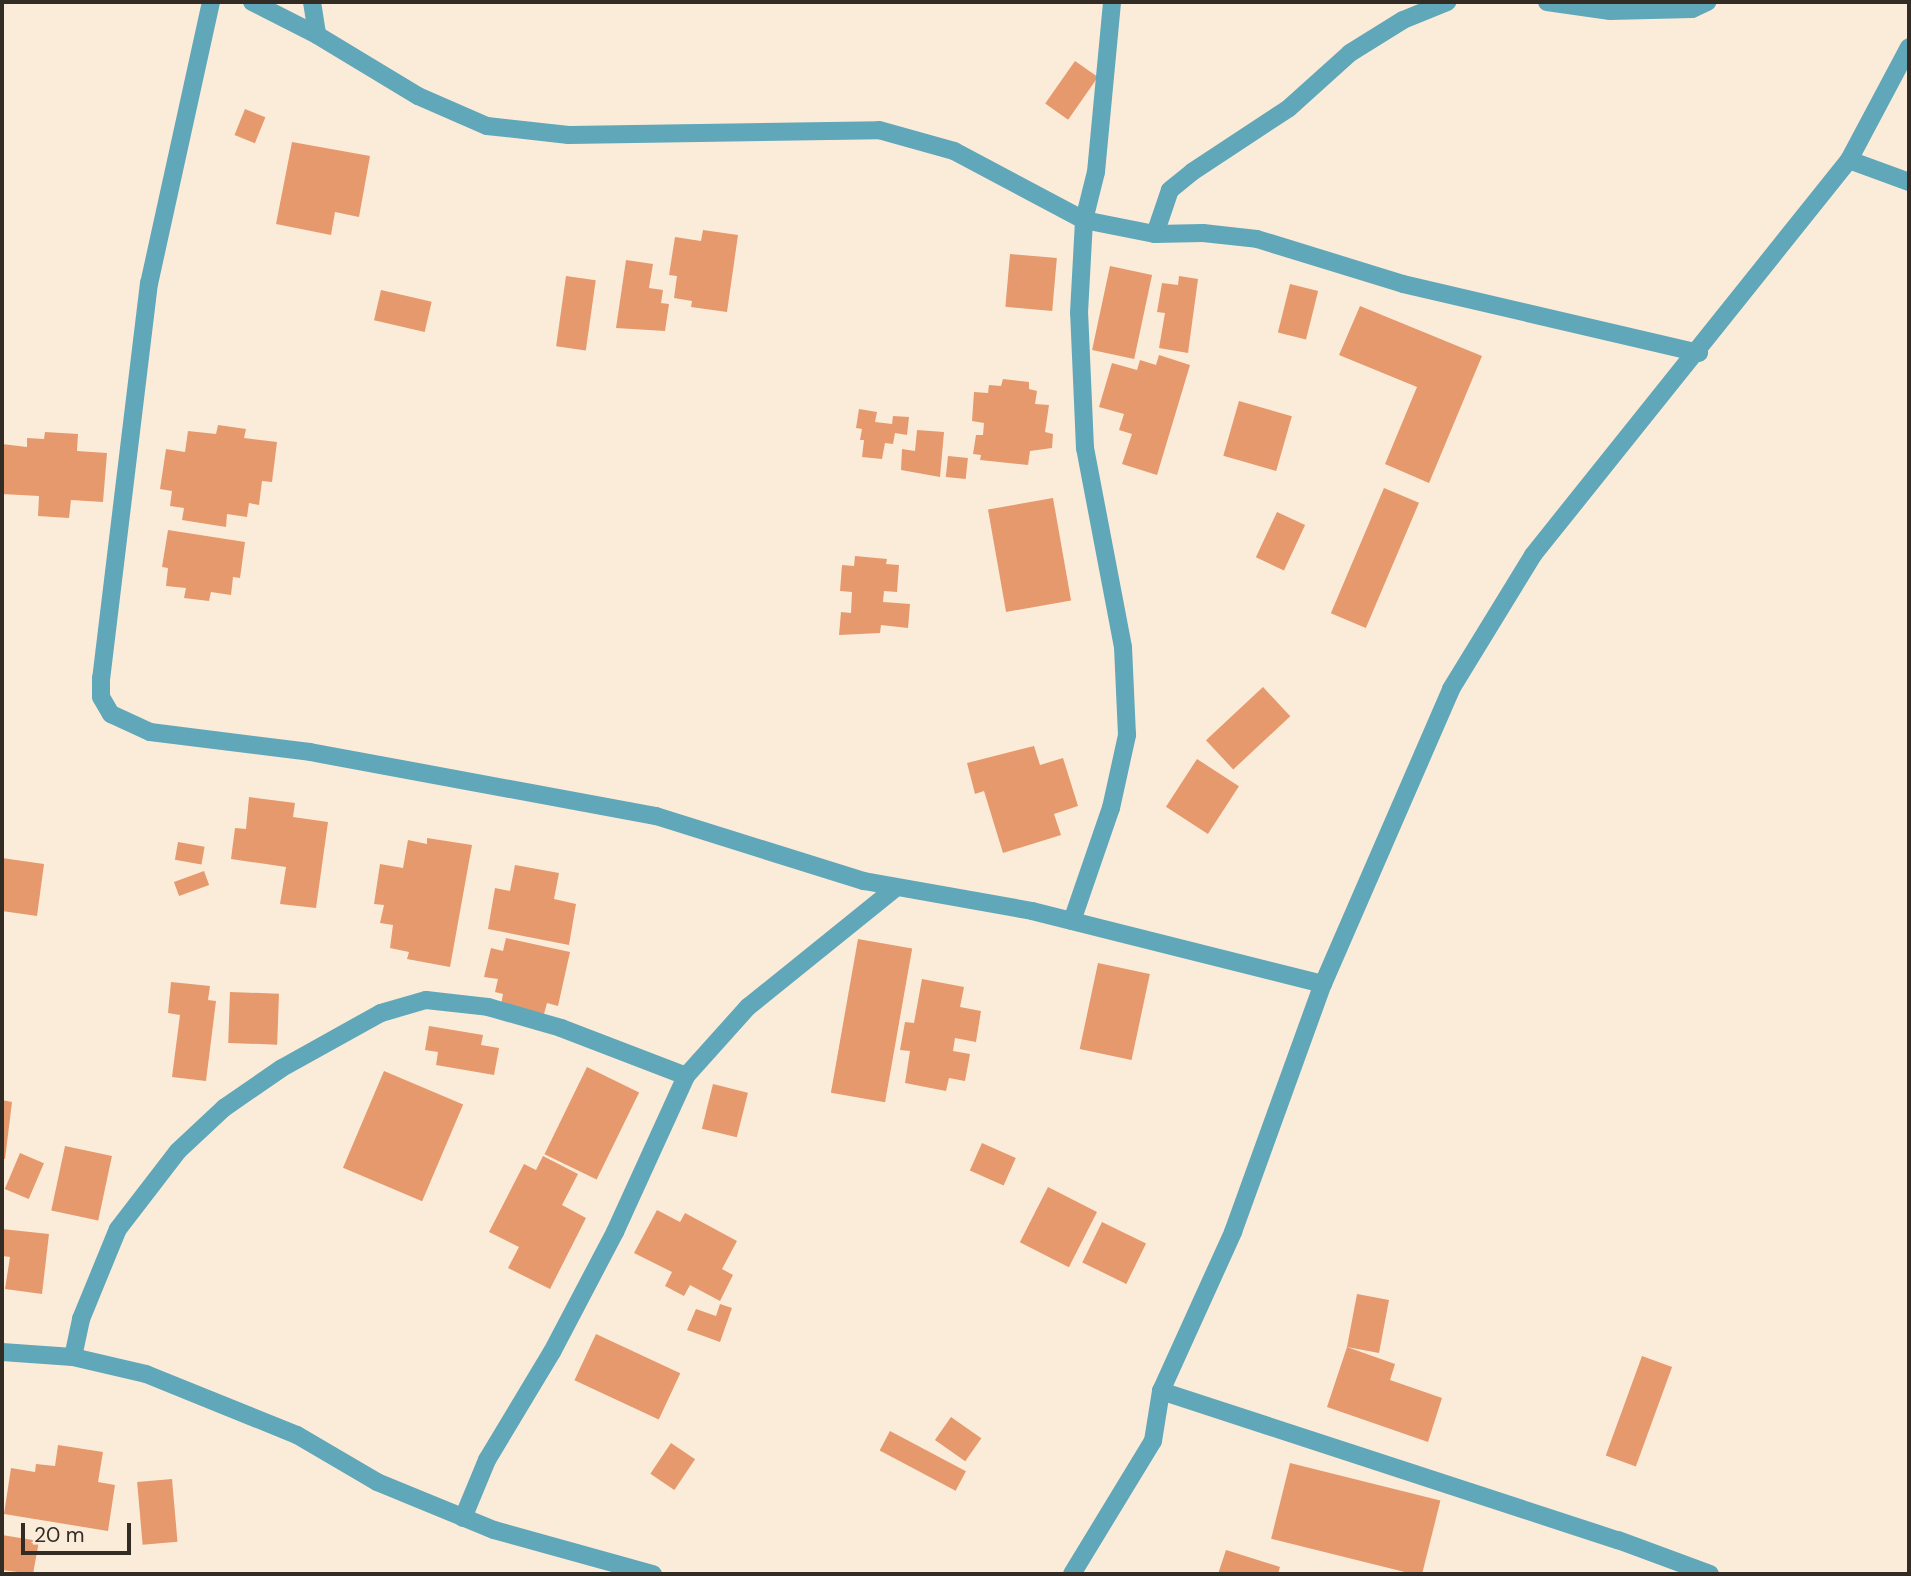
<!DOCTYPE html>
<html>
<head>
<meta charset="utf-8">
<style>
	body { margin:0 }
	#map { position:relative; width:1911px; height:1576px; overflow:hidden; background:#fbecd9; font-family:"DM Sans",sans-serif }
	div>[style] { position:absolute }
	.building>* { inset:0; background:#e5996d; transform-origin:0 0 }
	.minor>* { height:18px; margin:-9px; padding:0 9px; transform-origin:9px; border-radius:9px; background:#60a7b9 }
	span { translate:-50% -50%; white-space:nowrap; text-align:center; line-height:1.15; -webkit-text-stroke:6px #fbecd9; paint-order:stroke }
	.frame { position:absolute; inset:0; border:4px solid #322c25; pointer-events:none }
	.scale { position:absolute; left:21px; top:1523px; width:110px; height:32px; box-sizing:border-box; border:4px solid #322c25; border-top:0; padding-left:9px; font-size:21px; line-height:24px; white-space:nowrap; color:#322c25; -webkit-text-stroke:5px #fbecd9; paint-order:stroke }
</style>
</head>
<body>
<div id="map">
	<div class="building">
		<i style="left:1075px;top:61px;width:28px;height:52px;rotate:35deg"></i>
		<i style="left:245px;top:109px;width:22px;height:28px;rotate:22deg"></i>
		<i style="clip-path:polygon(292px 142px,370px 156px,359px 217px,335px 212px,331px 235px,276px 224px)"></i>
		<i style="clip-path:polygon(703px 230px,738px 235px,727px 312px,691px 307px,692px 301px,674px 298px,677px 276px,669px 275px,675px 237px,701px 241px)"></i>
		<i style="left:1010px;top:254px;width:47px;height:53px;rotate:5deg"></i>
		<i style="clip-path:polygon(626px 260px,653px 264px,649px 288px,663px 290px,661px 303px,669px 304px,665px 331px,616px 328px)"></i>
		<i style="left:1110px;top:266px;width:43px;height:86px;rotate:12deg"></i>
		<i style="left:566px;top:276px;width:30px;height:71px;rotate:8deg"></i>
		<i style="clip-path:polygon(1179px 276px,1198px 279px,1188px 353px,1159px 348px,1165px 313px,1157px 312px,1162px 283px,1178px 285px)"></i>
		<i style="left:1290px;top:284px;width:29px;height:50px;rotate:14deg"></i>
		<i style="left:381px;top:290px;width:52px;height:31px;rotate:13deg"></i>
		<i style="clip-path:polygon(1360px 306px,1482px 356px,1429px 483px,1385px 464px,1417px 387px,1339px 355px)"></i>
		<i style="clip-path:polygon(1159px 355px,1190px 365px,1157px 475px,1122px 464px,1132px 434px,1119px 430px,1124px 414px,1099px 407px,1112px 363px,1137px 370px,1140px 360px,1156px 365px)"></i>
		<i style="clip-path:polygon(1003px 379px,1029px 382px,1029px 389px,1037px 391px,1035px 404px,1049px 405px,1045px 432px,1053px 434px,1052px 448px,1030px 451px,1028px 465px,980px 460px,981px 455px,973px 454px,976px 435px,983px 435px,984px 423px,972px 421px,974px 392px,988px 393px,989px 385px,1001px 386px)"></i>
		<i style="left:1239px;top:401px;width:55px;height:57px;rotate:16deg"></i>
		<i style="clip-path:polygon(859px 409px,877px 412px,875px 422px,892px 424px,893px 416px,909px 417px,907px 435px,895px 433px,893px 444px,885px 443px,882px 459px,862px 457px,864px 440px,860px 440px,862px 429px,856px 428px)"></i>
		<i style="clip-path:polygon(218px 425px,246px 429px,244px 438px,277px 442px,272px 482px,262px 481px,259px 505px,249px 503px,247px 517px,227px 514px,226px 527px,182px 520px,184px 508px,170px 506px,172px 491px,160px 489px,166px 449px,185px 452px,188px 431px,216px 434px)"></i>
		<i style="clip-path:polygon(917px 430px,944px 432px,940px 477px,901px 470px,902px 449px,915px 451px)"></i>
		<i style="clip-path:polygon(45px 432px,78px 434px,77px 451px,107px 453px,103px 502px,71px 500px,69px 518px,38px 516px,39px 496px,2px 494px,2px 444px,27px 447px,27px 438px,44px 439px)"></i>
		<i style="left:948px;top:456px;width:20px;height:21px;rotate:6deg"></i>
		<i style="left:1384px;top:488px;width:38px;height:136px;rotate:23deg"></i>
		<i style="left:1053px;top:498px;width:104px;height:66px;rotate:80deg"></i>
		<i style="left:1277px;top:512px;width:31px;height:50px;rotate:25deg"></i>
		<i style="clip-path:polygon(168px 530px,245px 542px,240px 578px,233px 577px,231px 595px,211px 592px,209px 601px,184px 598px,186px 588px,166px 586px,168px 568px,162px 567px)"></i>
		<i style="clip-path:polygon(855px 556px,887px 559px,886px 564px,899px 565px,897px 592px,884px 591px,883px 602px,910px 604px,908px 628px,881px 625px,880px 633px,839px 635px,841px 612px,851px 613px,852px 592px,840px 591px,842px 565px,854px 566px)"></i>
		<i style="left:1263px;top:687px;width:40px;height:78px;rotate:47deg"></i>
		<i style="clip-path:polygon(1034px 746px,1040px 765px,1063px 758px,1078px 806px,1054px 814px,1061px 835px,1003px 853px,984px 791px,975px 794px,967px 763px)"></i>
		<i style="left:1197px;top:759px;width:50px;height:57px;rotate:33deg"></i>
		<i style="clip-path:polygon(249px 797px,295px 803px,293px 817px,328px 822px,316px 908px,280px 904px,286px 867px,231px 859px,235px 828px,246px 829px)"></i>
		<i style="clip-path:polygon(427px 838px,472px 845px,450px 967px,407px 959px,409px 952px,390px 948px,393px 925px,380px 923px,384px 905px,374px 904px,380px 864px,403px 868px,408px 840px,427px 844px)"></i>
		<i style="left:178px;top:842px;width:27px;height:18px;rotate:10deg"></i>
		<i style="clip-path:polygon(2px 858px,44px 864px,37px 916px,2px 911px)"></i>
		<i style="clip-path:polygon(515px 865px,559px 873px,554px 899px,576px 904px,569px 945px,488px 929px,495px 888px,510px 891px)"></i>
		<i style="left:204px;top:871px;width:15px;height:32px;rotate:70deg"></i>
		<i style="clip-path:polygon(506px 938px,570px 952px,558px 1006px,547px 1003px,544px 1014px,501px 1005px,503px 994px,495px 992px,498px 979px,484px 977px,491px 948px,503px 951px)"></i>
		<i style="left:858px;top:939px;width:55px;height:156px;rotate:10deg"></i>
		<i style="left:1098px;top:963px;width:53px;height:88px;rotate:12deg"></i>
		<i style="clip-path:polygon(922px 979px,964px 987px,960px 1007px,981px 1011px,976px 1042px,955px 1038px,953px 1051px,970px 1054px,965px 1081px,949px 1078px,946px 1091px,905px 1083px,910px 1051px,900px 1050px,905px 1022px,914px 1023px)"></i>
		<i style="clip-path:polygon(171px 982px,210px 986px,208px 1000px,216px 1001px,206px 1081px,172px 1077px,180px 1015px,168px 1013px)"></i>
		<i style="left:230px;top:992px;width:49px;height:51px;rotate:2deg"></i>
		<i style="clip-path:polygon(429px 1026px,483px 1035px,481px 1045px,499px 1048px,494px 1075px,436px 1065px,438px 1052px,425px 1050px)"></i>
		<i style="left:587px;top:1067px;width:58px;height:97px;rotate:26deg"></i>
		<i style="left:384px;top:1071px;width:86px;height:105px;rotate:23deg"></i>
		<i style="left:713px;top:1084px;width:36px;height:46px;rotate:14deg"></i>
		<i style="clip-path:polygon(2px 1100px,12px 1102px,5px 1159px,2px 1159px)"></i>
		<i style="left:982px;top:1143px;width:37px;height:30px;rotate:24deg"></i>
		<i style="left:65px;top:1146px;width:48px;height:66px;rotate:12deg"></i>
		<i style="left:20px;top:1153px;width:26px;height:39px;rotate:23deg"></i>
		<i style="clip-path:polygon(543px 1156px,578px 1174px,562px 1205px,586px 1218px,550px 1289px,508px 1268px,519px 1247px,489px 1232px,524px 1164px,536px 1170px)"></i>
		<i style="left:1048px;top:1187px;width:55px;height:62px;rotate:27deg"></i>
		<i style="clip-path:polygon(657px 1210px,680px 1222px,685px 1213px,737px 1241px,722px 1269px,733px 1275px,720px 1301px,690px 1285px,684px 1296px,665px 1286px,672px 1272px,634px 1253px)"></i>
		<i style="left:1102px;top:1222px;width:49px;height:45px;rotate:26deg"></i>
		<i style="clip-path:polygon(2px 1229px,49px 1234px,42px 1294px,5px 1289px,10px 1257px,2px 1256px)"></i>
		<i style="clip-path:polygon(1357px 1294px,1389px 1300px,1379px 1353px,1347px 1347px,1395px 1364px,1390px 1380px,1442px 1398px,1428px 1442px,1327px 1407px,1347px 1347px)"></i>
		<i style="clip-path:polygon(720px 1304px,732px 1308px,720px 1342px,687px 1330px,696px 1309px,716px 1316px)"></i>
		<i style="left:596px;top:1334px;width:93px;height:51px;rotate:25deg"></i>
		<i style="left:1642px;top:1356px;width:32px;height:106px;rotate:20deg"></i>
		<i style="left:951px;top:1417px;width:37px;height:28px;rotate:35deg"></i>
		<i style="left:890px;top:1431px;width:86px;height:22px;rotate:28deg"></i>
		<i style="left:671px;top:1443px;width:29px;height:37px;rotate:34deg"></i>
		<i style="clip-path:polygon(58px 1445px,103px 1452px,98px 1482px,115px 1485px,108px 1531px,4px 1514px,11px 1468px,35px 1472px,36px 1464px,55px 1466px)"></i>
		<i style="left:1290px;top:1463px;width:155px;height:78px;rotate:14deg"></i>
		<i style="left:172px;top:1479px;width:63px;height:35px;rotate:85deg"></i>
		<i style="clip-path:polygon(2px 1535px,39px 1541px,33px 1574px,2px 1570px)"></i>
		<i style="clip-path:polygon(1226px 1550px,1280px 1567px,1278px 1574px,1218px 1574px)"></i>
	</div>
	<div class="minor">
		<i style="left:211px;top:2px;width:288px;rotate:102.4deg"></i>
		<i style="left:149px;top:283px;width:398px;rotate:96.9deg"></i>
		<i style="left:101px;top:678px;width:19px;rotate:90deg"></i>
		<i style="left:101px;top:697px;width:20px;rotate:60deg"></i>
		<i style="left:111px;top:714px;width:43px;rotate:24.8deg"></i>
		<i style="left:150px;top:732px;width:161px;rotate:7.1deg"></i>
		<i style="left:310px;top:752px;width:352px;rotate:10.5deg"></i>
		<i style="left:656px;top:816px;width:218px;rotate:17.4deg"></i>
		<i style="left:864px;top:881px;width:171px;rotate:10.1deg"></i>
		<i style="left:1032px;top:911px;width:300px;rotate:14.1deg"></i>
		<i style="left:252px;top:2px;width:73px;rotate:26.9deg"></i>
		<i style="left:317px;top:35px;width:118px;rotate:31.1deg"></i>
		<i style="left:418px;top:96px;width:75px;rotate:23.5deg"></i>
		<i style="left:487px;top:126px;width:82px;rotate:6.3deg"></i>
		<i style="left:569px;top:135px;width:310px;rotate:-0.9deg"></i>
		<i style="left:879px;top:130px;width:78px;rotate:15.6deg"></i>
		<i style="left:954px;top:151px;width:147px;rotate:28deg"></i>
		<i style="left:1084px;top:220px;width:72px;rotate:11.2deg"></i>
		<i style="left:1155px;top:234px;width:48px;rotate:-1.2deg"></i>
		<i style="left:1203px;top:233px;width:54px;rotate:6.3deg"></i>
		<i style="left:1257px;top:239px;width:153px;rotate:17.1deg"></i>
		<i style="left:1403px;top:284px;width:304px;rotate:13.1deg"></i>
		<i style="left:312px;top:2px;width:33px;rotate:81deg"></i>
		<i style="left:1547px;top:2px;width:64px;rotate:8.1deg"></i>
		<i style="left:1610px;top:11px;width:82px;rotate:-1.4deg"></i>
		<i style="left:1692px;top:9px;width:17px;rotate:-25deg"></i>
		<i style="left:1849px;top:160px;width:64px;rotate:20.1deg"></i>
		<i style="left:1155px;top:234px;width:46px;rotate:-71.2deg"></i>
		<i style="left:1170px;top:190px;width:28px;rotate:-39deg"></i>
		<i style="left:1192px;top:172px;width:116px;rotate:-33.4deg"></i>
		<i style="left:1289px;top:108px;width:82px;rotate:-42deg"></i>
		<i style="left:1350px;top:53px;width:62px;rotate:-31.9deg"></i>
		<i style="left:1403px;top:20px;width:48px;rotate:-22.2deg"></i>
		<i style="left:1072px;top:921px;width:120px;rotate:-71deg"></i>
		<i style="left:1111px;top:808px;width:75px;rotate:-77.6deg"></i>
		<i style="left:1127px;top:735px;width:88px;rotate:-92.6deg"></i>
		<i style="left:1123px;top:647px;width:203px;rotate:-100.8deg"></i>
		<i style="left:1085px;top:448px;width:135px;rotate:-92.5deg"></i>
		<i style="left:1079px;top:313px;width:93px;rotate:-86.9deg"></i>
		<i style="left:1084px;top:220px;width:49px;rotate:-76deg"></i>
		<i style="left:1096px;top:172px;width:171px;rotate:-84.6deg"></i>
		<i style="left:2px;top:1352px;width:71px;rotate:4deg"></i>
		<i style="left:73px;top:1357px;width:75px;rotate:13.1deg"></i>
		<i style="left:146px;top:1374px;width:163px;rotate:22deg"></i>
		<i style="left:297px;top:1435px;width:93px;rotate:30.4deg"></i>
		<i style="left:377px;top:1482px;width:126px;rotate:22.3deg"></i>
		<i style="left:494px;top:1530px;width:165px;rotate:15.5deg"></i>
		<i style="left:73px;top:1357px;width:39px;rotate:-78deg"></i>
		<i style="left:81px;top:1319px;width:97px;rotate:-67.7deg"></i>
		<i style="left:118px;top:1229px;width:98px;rotate:-52.4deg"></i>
		<i style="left:178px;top:1151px;width:63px;rotate:-43.1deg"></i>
		<i style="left:224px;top:1108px;width:70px;rotate:-34.6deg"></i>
		<i style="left:282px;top:1068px;width:113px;rotate:-29.1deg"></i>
		<i style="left:381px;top:1013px;width:47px;rotate:-16.1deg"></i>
		<i style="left:426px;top:1000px;width:62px;rotate:6.4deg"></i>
		<i style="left:488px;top:1007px;width:76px;rotate:16deg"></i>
		<i style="left:561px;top:1028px;width:134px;rotate:21deg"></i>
		<i style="left:1161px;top:1391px;width:481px;rotate:18.1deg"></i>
		<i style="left:1618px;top:1540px;width:98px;rotate:20.3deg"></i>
		<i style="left:463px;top:1518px;width:63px;rotate:-67.5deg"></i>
		<i style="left:487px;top:1460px;width:126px;rotate:-59deg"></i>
		<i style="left:552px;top:1352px;width:136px;rotate:-62.3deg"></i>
		<i style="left:615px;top:1232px;width:171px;rotate:-65.5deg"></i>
		<i style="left:686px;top:1076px;width:93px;rotate:-48.1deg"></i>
		<i style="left:748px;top:1007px;width:188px;rotate:-38.9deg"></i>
		<i style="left:1072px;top:1574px;width:156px;rotate:-58.7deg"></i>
		<i style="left:1153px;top:1441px;width:51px;rotate:-80.9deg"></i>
		<i style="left:1161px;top:1391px;width:175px;rotate:-65.6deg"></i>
		<i style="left:1233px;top:1232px;width:264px;rotate:-70.1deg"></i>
		<i style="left:1323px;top:984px;width:322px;rotate:-66.5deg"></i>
		<i style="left:1451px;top:689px;width:157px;rotate:-58.5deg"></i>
		<i style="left:1533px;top:555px;width:506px;rotate:-51.34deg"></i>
		<i style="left:1849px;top:160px;width:128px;rotate:-62deg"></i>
	</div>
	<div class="frame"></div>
	<div class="scale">20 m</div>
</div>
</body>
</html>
